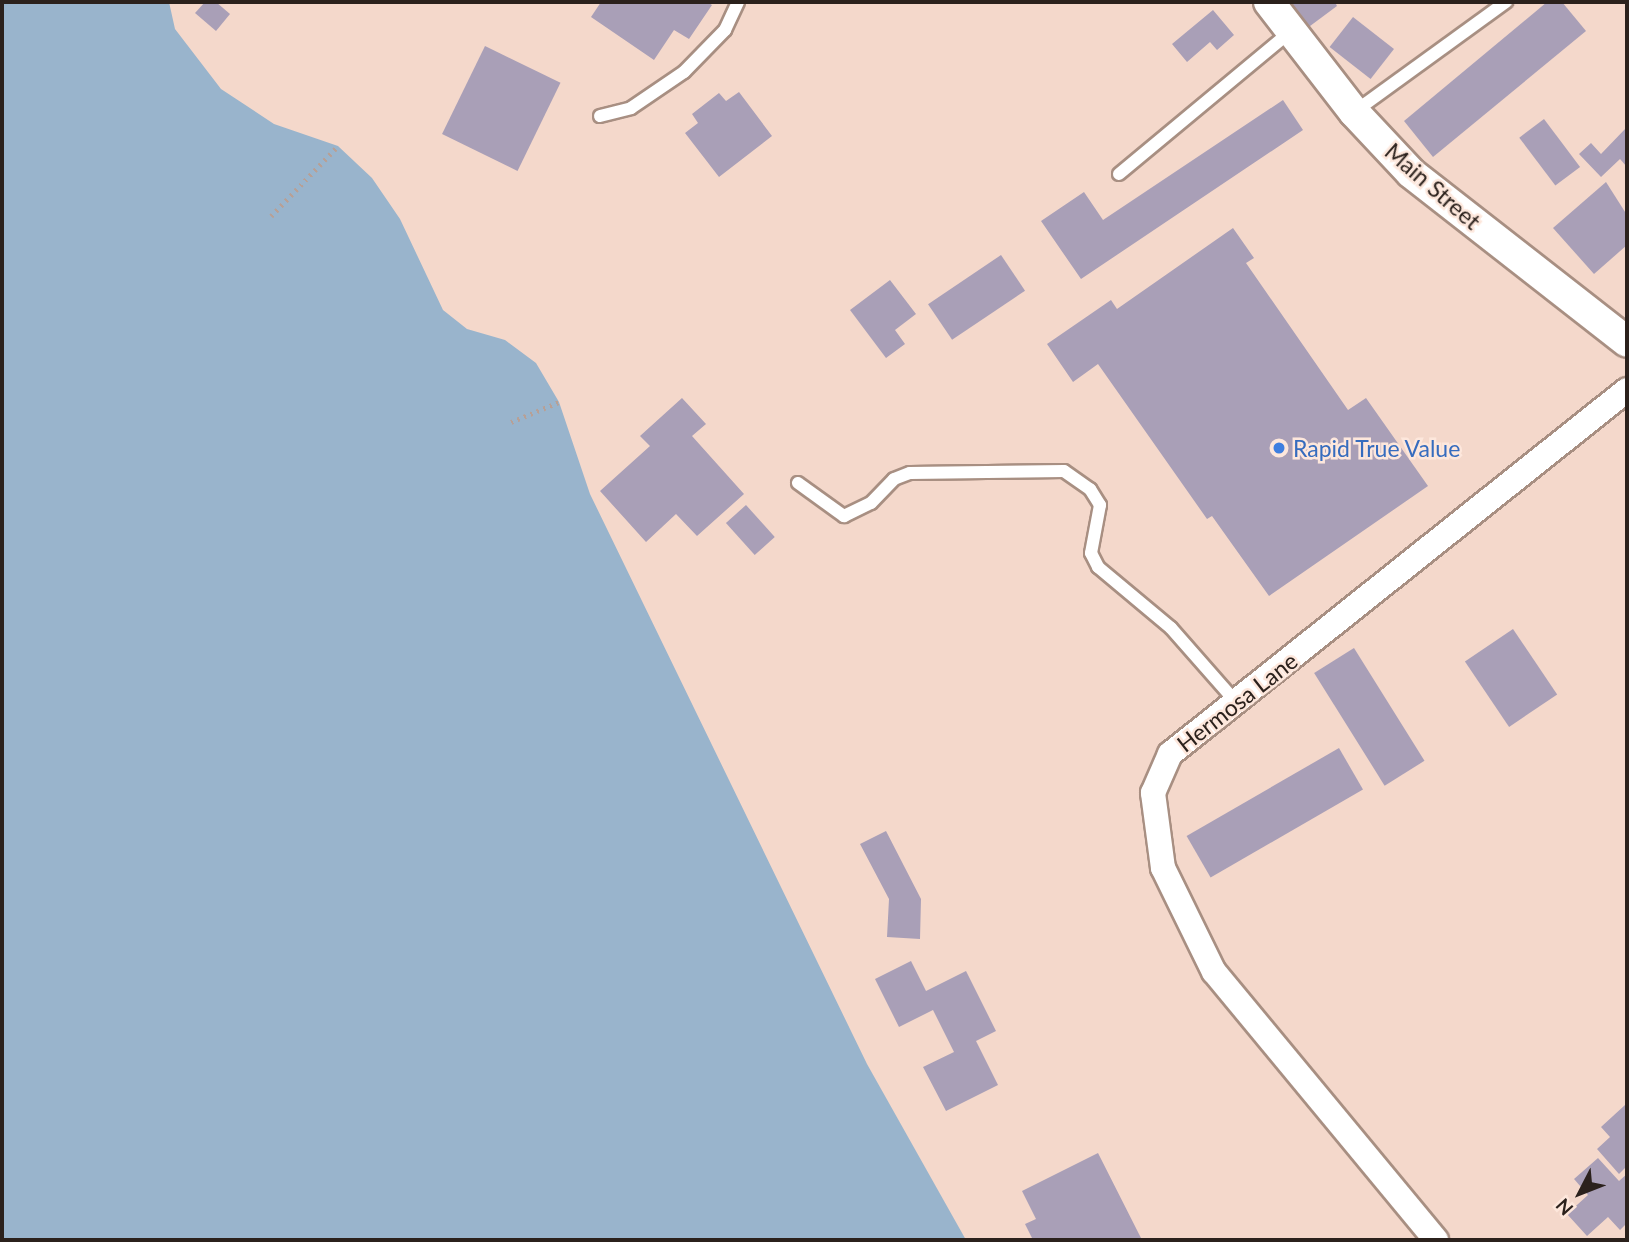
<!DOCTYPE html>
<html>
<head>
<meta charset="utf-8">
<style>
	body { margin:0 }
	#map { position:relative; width:1629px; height:1242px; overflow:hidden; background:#f4d8cb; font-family:Lato,sans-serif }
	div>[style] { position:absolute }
	.water>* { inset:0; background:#99b4cc }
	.building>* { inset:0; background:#a99fb7; transform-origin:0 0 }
	.path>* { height:4.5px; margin-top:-2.25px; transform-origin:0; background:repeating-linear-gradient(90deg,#b7a096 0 2px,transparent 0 7px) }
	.roads { filter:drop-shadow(2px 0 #a88f82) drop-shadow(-2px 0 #a88f82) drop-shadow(0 2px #a88f82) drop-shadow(0 -2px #a88f82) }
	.service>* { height:12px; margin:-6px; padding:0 6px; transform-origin:6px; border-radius:6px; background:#fff }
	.minor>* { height:24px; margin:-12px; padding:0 12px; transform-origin:12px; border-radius:12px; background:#fff }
	.tertiary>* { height:30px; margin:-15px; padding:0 15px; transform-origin:15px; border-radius:15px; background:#fff }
	.dots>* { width:19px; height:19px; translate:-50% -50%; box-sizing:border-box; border:4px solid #fde7dc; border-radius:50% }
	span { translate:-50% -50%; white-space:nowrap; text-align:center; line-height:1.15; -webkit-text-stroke:5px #fde7dc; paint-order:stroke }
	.street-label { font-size:23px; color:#2b211c }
	.shop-label { font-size:23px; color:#366cbe }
	.left { translate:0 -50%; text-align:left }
	.frame { position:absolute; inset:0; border:4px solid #2b211c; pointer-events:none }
	.north { position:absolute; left:1545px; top:1158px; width:70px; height:70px; -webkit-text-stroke:5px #fde7dc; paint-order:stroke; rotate:228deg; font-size:19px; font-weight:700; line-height:28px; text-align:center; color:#2b211c }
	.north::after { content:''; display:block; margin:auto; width:24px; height:32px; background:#2b211c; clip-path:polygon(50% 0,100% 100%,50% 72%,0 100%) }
</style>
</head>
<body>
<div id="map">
	<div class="water">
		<i style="clip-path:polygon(2px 2px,169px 2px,175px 29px,221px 89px,274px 124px,338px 146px,372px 178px,400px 219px,443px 310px,467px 329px,505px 340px,536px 363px,559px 402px,590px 494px,867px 1064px,966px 1240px,2px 1240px)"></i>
	</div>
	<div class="building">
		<i style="clip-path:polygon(205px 2px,216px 2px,230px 14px,216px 31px,195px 13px)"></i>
		<i style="clip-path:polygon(601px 2px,707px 2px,712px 5px,689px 39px,674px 30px,654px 60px,591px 17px)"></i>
		<i style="clip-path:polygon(1279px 2px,1335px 2px,1337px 6px,1302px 32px)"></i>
		<i style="clip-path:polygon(1547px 2px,1562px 2px,1586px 31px,1433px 157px,1404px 121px)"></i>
		<i style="clip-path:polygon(1213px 10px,1234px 35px,1217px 50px,1210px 42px,1187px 62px,1172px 44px)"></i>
		<i style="left:1353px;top:17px;width:52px;height:38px;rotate:38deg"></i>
		<i style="left:485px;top:46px;width:84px;height:98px;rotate:26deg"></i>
		<i style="clip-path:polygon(739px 92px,772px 136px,719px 177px,685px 133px,698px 123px,692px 114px,719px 93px,726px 101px)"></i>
		<i style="clip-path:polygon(1283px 100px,1303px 130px,1081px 279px,1041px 221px,1084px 192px,1103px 220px)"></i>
		<i style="left:1544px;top:119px;width:60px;height:31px;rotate:53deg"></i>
		<i style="clip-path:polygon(1626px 128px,1627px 167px,1620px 159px,1601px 177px,1579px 154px,1591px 143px,1601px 154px)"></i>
		<i style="clip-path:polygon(1606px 182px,1627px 215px,1627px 245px,1594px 274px,1553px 228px)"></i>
		<i style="clip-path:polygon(1233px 228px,1254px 258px,1246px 263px,1348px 410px,1366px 398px,1428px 486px,1269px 596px,1212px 516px,1207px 519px,1098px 364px,1073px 382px,1047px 344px,1111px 300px,1117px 309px)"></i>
		<i style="left:1001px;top:255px;width:43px;height:88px;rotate:56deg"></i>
		<i style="clip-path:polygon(890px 280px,916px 314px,895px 330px,905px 344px,886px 358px,850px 310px)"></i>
		<i style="clip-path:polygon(682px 398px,706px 424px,692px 436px,744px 494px,697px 536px,676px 514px,646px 542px,600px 491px,650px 446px,640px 436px)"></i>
		<i style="left:746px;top:505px;width:43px;height:27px;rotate:48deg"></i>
		<i style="left:1513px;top:629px;width:79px;height:58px;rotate:56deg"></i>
		<i style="left:1354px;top:648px;width:133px;height:47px;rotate:58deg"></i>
		<i style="left:1339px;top:748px;width:48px;height:176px;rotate:60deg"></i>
		<i style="clip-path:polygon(886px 831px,921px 899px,920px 939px,887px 937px,889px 899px,860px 844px)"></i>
		<i style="clip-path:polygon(911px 961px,926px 991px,966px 971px,996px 1031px,976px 1041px,998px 1085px,946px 1111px,923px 1067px,954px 1052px,933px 1010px,899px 1027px,875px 979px)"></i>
		<i style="clip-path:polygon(1625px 1105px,1627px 1166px,1619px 1174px,1597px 1149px,1610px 1137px,1601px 1127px)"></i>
		<i style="clip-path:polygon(1098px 1153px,1142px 1240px,1033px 1240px,1025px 1224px,1036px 1219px,1022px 1191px)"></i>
		<i style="clip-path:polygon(1598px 1158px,1619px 1181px,1627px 1174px,1627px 1223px,1620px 1230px,1608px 1217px,1587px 1236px,1567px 1214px,1588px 1195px,1574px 1179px)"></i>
	</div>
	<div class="path">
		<i style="left:271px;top:216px;width:97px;rotate:-46.3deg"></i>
		<i style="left:511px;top:422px;width:52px;rotate:-22.6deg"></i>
	</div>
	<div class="roads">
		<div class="service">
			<i style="left:1354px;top:112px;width:188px;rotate:-35.9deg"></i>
			<i style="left:600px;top:116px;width:32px;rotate:-14deg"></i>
			<i style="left:631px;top:108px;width:64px;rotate:-34.2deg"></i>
			<i style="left:684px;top:72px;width:59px;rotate:-45.7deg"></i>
			<i style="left:725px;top:30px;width:31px;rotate:-65deg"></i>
			<i style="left:1119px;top:174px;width:222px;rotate:-39.7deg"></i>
			<i style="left:798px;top:483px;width:57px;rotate:35.7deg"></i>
			<i style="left:844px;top:516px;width:30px;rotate:-26deg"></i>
			<i style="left:871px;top:503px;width:33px;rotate:-46deg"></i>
			<i style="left:894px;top:479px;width:17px;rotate:-21deg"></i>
			<i style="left:910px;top:473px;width:154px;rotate:-0.7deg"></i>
			<i style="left:1064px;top:471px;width:32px;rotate:35deg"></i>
			<i style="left:1090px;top:489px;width:19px;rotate:58deg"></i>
			<i style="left:1100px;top:505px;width:49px;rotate:100.6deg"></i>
			<i style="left:1091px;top:553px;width:16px;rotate:63deg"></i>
			<i style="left:1098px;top:567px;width:95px;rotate:39.9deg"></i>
			<i style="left:1171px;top:628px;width:100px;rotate:48.7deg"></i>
		</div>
		<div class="minor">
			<i style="left:1436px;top:1240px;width:348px;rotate:-129.6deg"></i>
			<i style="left:1214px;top:972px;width:116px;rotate:-116.1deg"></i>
			<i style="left:1163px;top:868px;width:76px;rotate:-97.6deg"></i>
			<i style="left:1153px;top:793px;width:43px;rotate:-66.4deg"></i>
			<i style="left:1170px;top:754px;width:584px;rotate:-38.54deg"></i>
		</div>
		<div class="tertiary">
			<i style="left:1269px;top:2px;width:139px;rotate:52.3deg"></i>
			<i style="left:1354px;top:112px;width:83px;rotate:46.9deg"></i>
			<i style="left:1411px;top:173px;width:274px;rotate:38deg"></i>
		</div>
	</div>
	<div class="dots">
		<i style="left:1279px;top:448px;background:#3f7fe0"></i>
	</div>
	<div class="street-label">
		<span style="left:1433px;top:186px;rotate:41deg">Main Street</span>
		<span style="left:1237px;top:702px;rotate:-38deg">Hermosa Lane</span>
	</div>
	<div class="shop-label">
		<span class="left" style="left:1293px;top:448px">Rapid True Value</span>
	</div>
	<div class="frame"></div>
	<div class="north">N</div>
</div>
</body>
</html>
